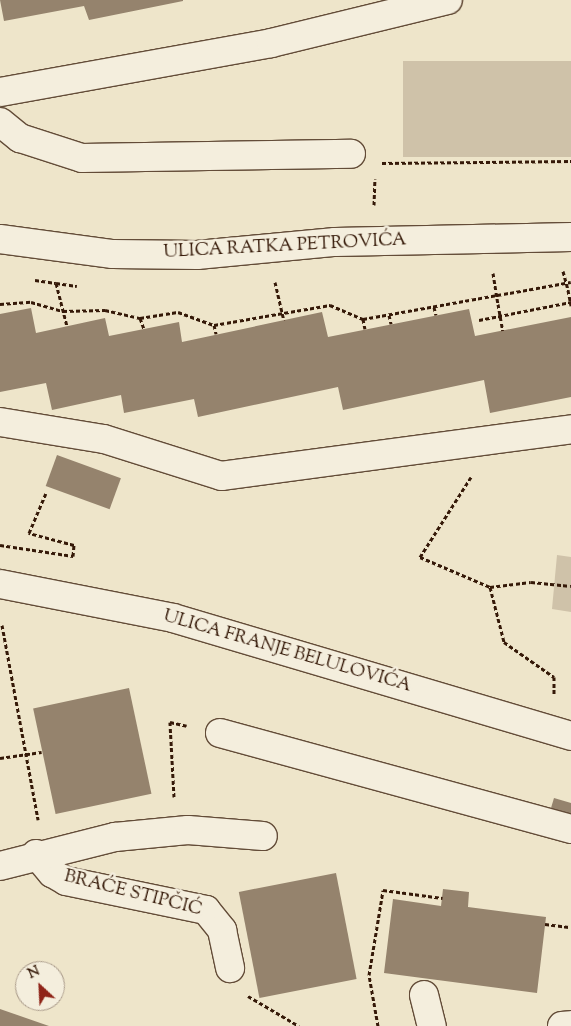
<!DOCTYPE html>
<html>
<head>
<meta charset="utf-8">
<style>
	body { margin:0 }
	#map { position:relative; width:571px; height:1026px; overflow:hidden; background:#eee5ca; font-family:"Sorts Mill Goudy",serif }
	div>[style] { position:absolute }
	.green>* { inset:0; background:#cfc2a9; transform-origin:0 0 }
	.building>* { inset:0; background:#95836d; transform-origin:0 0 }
	.path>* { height:3px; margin-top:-1.5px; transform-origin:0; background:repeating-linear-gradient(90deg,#351908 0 4px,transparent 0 6.5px) }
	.roads { filter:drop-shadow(1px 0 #634c38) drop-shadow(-1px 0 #634c38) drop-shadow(0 1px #634c38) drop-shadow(0 -1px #634c38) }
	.minor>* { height:28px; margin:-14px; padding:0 14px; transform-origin:14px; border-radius:14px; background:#f4eedd }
	.path-bridge>* { height:3px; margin-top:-1.5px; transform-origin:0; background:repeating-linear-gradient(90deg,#351908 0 4px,transparent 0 6.5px) }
	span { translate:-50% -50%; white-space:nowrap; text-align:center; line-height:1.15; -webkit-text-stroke:5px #f4eedd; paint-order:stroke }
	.street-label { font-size:18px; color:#351908 }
	.north { position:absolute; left:15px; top:961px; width:50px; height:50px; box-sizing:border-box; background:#f4eedd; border:1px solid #a89988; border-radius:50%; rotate:335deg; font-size:14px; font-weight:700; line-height:20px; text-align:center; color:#351908 }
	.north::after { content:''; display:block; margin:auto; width:18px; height:22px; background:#8f2418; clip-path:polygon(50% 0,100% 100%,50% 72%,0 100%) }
</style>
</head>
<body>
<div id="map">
	<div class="green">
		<i style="left:571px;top:61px;width:96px;height:168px;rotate:90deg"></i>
		<i style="clip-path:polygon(557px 555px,571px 557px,571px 612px,552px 609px)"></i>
	</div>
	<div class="building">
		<i style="clip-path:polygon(0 0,183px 0,183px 1px,89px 20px,84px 6px,4px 21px)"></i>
		<i style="clip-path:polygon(31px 308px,36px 333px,105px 318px,109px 336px,179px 322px,182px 342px,322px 312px,328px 337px,469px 309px,475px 336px,571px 317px,571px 397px,490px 413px,484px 380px,343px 410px,338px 387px,198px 417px,194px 399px,124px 413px,121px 395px,52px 410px,46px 383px,0 392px,0 314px)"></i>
		<i style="left:57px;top:455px;width:68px;height:33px;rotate:20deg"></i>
		<i style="left:129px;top:688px;width:108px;height:98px;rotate:78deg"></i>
		<i style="clip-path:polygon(554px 798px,571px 803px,571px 814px,551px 808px)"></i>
		<i style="left:336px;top:873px;width:108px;height:99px;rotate:79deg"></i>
		<i style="clip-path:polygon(443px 889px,469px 892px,468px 907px,546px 917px,537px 993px,384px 973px,393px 899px,441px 906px)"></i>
		<i style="clip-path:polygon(0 1009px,49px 1026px,0 1026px)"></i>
	</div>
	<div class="path">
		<i style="left:382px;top:163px;width:189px;rotate:-0.6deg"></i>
		<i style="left:374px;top:205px;width:26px;rotate:-88deg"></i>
		<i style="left:563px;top:271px;width:20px;rotate:75deg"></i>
		<i style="left:493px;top:273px;width:31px;rotate:81deg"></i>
		<i style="left:35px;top:280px;width:21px;rotate:8deg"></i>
		<i style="left:56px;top:283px;width:44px;rotate:75.7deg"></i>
		<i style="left:275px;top:282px;width:39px;rotate:77deg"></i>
		<i style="left:56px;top:283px;width:21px;rotate:8deg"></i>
		<i style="left:0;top:304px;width:31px;rotate:-4deg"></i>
		<i style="left:31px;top:302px;width:33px;rotate:16deg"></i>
		<i style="left:63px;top:311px;width:42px;rotate:-1.4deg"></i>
		<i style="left:105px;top:310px;width:36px;rotate:13deg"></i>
		<i style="left:140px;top:318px;width:38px;rotate:-9deg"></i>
		<i style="left:178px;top:312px;width:38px;rotate:20deg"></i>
		<i style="left:214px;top:325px;width:118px;rotate:-9.8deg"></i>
		<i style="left:330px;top:305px;width:36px;rotate:23deg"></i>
		<i style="left:363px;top:319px;width:211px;rotate:-10.1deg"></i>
		<i style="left:434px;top:307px;width:8px;rotate:76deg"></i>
		<i style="left:389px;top:315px;width:9px;rotate:77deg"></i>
		<i style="left:140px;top:318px;width:12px;rotate:70deg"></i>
		<i style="left:363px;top:319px;width:10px;rotate:79deg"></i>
		<i style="left:479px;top:320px;width:94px;rotate:-11.1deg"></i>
		<i style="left:214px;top:325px;width:9px;rotate:77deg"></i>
		<i style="left:471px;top:477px;width:95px;rotate:122.5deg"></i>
		<i style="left:420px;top:557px;width:76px;rotate:23.2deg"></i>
		<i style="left:490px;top:587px;width:41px;rotate:-7deg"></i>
		<i style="left:531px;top:582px;width:40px;rotate:5.7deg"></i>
		<i style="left:0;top:545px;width:74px;rotate:8.6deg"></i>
		<i style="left:73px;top:556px;width:11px;rotate:-85deg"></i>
		<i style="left:74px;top:545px;width:47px;rotate:-165.1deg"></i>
		<i style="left:29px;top:533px;width:43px;rotate:-67deg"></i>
		<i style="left:490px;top:587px;width:57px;rotate:75.7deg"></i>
		<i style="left:504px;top:642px;width:61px;rotate:35deg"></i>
		<i style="left:554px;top:677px;width:19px;rotate:90deg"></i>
		<i style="left:2px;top:625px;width:198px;rotate:79.5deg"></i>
		<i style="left:0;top:758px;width:42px;rotate:-8.1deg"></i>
		<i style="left:174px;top:797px;width:75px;rotate:-93.1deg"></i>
		<i style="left:170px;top:722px;width:17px;rotate:13deg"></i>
		<i style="left:545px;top:924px;width:26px;rotate:7deg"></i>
		<i style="left:248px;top:996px;width:59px;rotate:30.5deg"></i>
		<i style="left:378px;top:1026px;width:52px;rotate:-100deg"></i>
		<i style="left:369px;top:975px;width:86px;rotate:-80.6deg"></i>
		<i style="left:383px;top:890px;width:60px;rotate:7.7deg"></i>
	</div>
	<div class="roads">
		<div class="minor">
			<i style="left:0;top:92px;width:275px;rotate:-10.2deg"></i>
			<i style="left:271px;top:43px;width:182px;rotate:-13.7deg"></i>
			<i style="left:0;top:122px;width:26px;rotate:39deg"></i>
			<i style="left:20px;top:138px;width:65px;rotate:17.9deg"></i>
			<i style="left:82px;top:158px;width:269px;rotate:-0.9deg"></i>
			<i style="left:0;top:239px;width:114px;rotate:7.6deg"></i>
			<i style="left:113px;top:254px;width:84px;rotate:0.7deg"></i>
			<i style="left:197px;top:255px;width:139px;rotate:-5.4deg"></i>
			<i style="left:335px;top:242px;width:236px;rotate:-1.2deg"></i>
			<i style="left:0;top:422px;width:105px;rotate:9.3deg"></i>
			<i style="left:104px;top:439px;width:123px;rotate:17.5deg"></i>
			<i style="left:221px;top:476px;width:353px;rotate:-7.6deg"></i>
			<i style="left:0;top:584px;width:176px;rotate:11.1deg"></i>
			<i style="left:173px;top:618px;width:415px;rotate:16.5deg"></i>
			<i style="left:220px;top:733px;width:364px;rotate:15.3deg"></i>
			<i style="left:36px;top:854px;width:25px;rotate:50deg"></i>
			<i style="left:52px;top:873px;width:16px;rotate:30deg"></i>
			<i style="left:66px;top:881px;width:143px;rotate:11.7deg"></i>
			<i style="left:206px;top:910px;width:26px;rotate:51deg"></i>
			<i style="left:222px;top:930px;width:39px;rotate:78deg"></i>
			<i style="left:0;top:866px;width:119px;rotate:-14.2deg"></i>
			<i style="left:115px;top:837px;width:73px;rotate:-5.5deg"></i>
			<i style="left:188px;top:830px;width:75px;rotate:4.6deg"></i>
			<i style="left:424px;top:995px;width:32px;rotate:76deg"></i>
			<i style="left:562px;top:1026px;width:9px;rotate:-6deg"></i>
		</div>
	</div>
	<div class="path-bridge">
		<i style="left:568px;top:290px;width:16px;rotate:79deg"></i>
		<i style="left:498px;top:304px;width:27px;rotate:80deg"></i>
	</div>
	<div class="street-label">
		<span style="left:285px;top:247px;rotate:-3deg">ULICA RATKA PETROVIĆA</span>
		<span style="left:287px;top:652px;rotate:16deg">ULICA FRANJE BELULOVIĆA</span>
		<span style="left:133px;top:894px;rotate:14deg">BRAĆE STIPČIĆ</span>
	</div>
	<div class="north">N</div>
</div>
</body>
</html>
